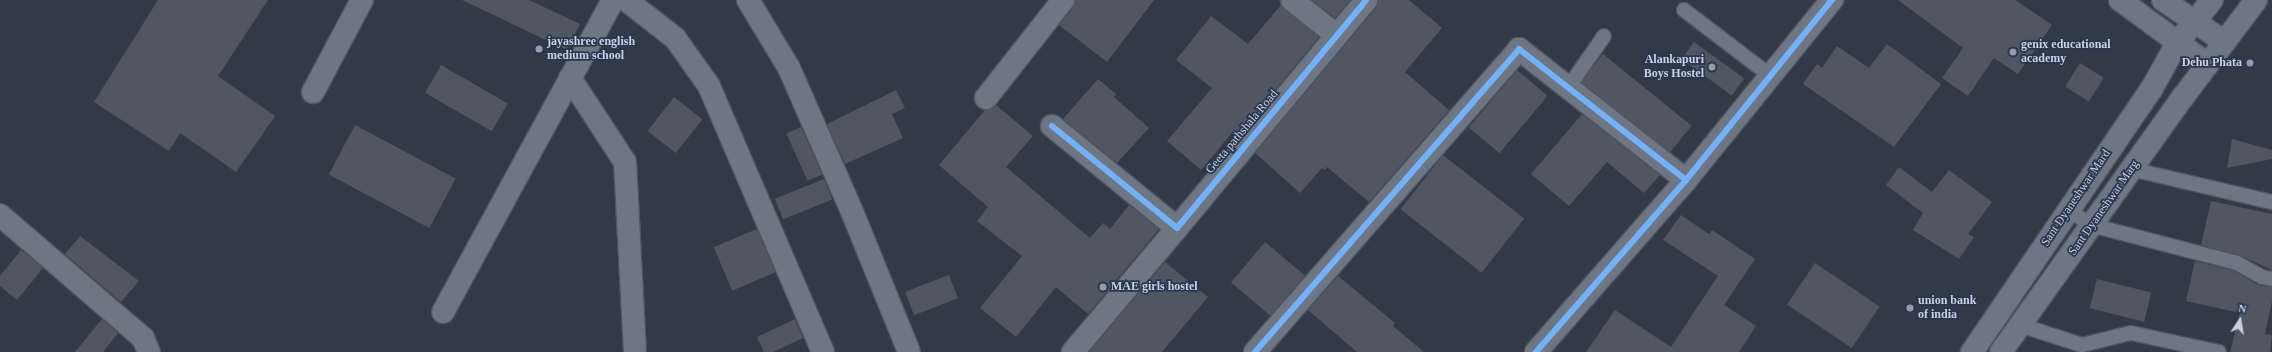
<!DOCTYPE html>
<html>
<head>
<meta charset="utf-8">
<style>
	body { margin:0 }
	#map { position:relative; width:2272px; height:352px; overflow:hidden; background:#323a48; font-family:Georgia,serif }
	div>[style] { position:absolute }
	.building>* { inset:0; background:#505762; transform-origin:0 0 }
	.roads { filter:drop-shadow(1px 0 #4f5662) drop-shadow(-1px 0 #4f5662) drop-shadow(0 1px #4f5662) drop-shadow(0 -1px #4f5662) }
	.lane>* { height:14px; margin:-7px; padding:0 7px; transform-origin:7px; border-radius:7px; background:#6e7684 }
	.street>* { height:22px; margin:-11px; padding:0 11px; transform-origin:11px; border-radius:11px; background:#6e7684 }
	.primary>* { height:22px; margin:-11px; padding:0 11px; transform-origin:11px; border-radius:11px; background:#6e7584 }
	.cycleway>* { height:6px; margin:-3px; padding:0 3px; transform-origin:3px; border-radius:3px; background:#73b2f8 }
	.dots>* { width:11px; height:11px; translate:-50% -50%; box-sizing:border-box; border:2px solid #2a3750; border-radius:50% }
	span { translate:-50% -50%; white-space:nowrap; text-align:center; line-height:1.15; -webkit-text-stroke:3.5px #2a3750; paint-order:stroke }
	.poi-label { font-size:12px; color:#c9d1e2; font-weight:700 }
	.left { translate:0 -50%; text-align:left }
	.right { translate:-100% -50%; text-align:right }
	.street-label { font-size:12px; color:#c9d1e2 }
	.north { position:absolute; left:2220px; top:300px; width:40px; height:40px; -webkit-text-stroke:3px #2a3750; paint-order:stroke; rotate:12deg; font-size:11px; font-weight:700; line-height:16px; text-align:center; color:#c9d1e2 }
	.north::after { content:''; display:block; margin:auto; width:14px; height:18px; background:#c9d1e2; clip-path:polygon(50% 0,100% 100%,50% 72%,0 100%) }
</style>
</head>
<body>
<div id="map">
	<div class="building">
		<i style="clip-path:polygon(158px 0,268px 0,218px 76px,275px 116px,236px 172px,180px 133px,169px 151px,94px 102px)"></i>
		<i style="clip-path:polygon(462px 0,529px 0,580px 24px,567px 50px)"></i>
		<i style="clip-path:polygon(1075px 0,1154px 0,1107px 62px,1059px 25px,1073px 8px)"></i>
		<i style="clip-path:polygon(1312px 0,1350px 0,1335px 18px)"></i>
		<i style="clip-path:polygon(1378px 0,1409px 0,1442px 28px,1405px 72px,1449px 110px,1369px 202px,1327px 167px,1325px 170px,1322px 168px,1300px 193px,1255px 153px,1376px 8px)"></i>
		<i style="clip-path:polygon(1898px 0,2015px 0,2052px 25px,2018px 74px,1994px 58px,1968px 96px,1942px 78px,1963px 48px)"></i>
		<i style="clip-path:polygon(1281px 5px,1319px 37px,1236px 137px,1232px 133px,1201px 170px,1167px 141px,1212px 88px,1176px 60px,1211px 16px,1248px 44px)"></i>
		<i style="left:1694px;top:42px;width:62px;height:21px;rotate:36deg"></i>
		<i style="clip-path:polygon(1887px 44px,1941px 84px,1894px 147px,1803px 84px,1817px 64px,1822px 68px,1837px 46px,1869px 68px)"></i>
		<i style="left:1603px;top:54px;width:114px;height:36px;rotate:39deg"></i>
		<i style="left:2080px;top:63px;width:28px;height:28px;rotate:32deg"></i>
		<i style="left:441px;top:65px;width:77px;height:32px;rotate:30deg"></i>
		<i style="left:1517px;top:70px;width:40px;height:75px;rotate:40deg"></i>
		<i style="clip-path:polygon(1098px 79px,1116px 94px,1114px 97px,1149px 128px,1117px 163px,1063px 119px)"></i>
		<i style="clip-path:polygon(896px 90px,905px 108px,892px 114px,903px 138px,845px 164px,827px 124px)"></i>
		<i style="left:674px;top:97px;width:36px;height:43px;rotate:38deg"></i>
		<i style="clip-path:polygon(996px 105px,1033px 136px,1006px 167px,1090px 238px,1103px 223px,1110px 229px,1129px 205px,1159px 229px,1088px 314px,1056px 287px,1016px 337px,980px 308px,1022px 256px,977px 221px,988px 207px,939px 165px,985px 110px)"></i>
		<i style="clip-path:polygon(1582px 114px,1660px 175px,1644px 193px,1607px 162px,1569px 206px,1531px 174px)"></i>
		<i style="left:355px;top:125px;width:114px;height:56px;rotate:28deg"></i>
		<i style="left:801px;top:127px;width:52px;height:16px;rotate:66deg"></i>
		<i style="clip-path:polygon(2232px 139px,2272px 150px,2272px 159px,2227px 168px)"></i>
		<i style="left:1443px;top:155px;width:103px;height:69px;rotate:38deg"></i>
		<i style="clip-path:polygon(1899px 167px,1932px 192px,1949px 170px,1992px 202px,1968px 234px,1974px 237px,1959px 259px,1913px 230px,1923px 213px,1886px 185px)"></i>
		<i style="left:824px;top:179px;width:22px;height:53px;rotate:68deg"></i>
		<i style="clip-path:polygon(2211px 201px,2272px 214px,2272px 270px,2239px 255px,2201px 245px)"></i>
		<i style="clip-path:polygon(1681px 215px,1709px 234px,1712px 230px,1755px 259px,1724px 305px,1756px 326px,1739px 352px,1586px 352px,1615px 310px,1671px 347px,1718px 276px,1663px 240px)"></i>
		<i style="left:757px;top:229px;width:47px;height:47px;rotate:67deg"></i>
		<i style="clip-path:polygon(80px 236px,139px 281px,121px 302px,65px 254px)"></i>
		<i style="left:1265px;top:242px;width:52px;height:53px;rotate:40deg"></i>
		<i style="clip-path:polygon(21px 250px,43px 268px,17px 300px,0 286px,0 276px)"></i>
		<i style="clip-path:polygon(2195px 261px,2234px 271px,2258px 285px,2272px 287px,2272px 301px,2265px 334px,2272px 335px,2270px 352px,2230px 352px,2240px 313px,2186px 301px)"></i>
		<i style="clip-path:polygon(1165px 262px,1208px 297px,1162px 352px,1089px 352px)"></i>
		<i style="left:1815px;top:263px;width:78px;height:50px;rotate:34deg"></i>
		<i style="left:949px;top:275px;width:25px;height:47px;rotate:69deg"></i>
		<i style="clip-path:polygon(1338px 276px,1395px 323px,1393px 326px,1424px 352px,1357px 352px,1308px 310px)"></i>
		<i style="left:2097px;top:279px;width:56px;height:30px;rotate:14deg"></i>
		<i style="clip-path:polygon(102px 319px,118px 333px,103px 352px,75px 352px)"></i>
		<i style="clip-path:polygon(795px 319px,803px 338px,773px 352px,764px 352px,757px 337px)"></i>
	</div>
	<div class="roads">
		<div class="lane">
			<i style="left:1684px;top:10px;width:111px;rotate:37.3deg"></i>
			<i style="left:1568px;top:88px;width:63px;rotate:-55.3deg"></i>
			<i style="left:2131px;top:169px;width:145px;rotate:13.2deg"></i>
			<i style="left:2068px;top:210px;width:27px;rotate:33deg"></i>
			<i style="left:2091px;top:225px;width:151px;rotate:14.6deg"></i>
			<i style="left:2237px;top:263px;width:29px;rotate:29deg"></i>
			<i style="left:2262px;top:277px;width:10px;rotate:11deg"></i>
			<i style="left:2020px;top:325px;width:65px;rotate:17.9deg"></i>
			<i style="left:2082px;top:345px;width:50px;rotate:-13.8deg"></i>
			<i style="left:2131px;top:333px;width:90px;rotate:12.2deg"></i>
		</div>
		<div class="street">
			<i style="left:626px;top:0;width:62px;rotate:37.8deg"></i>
			<i style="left:675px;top:38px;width:59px;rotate:54.7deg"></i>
			<i style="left:709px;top:86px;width:289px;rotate:66.8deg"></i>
			<i style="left:748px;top:0;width:79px;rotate:58.9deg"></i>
			<i style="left:789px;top:68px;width:154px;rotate:66.3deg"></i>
			<i style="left:851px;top:209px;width:154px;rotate:67.9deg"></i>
			<i style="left:1292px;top:0;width:56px;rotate:38.5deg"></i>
			<i style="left:570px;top:78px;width:100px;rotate:56.8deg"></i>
			<i style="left:625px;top:162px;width:190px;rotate:87deg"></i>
			<i style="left:313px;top:92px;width:104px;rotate:-62deg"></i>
			<i style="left:986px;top:98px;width:125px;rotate:-51.8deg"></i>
			<i style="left:1052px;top:126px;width:161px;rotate:39.2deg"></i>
			<i style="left:1177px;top:228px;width:296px;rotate:-50.3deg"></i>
			<i style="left:0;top:215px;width:189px;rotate:40.7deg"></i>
			<i style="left:143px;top:338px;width:15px;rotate:67deg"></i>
			<i style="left:443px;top:312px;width:355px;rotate:-61.4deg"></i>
			<i style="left:1073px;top:352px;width:162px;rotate:-50deg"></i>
			<i style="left:1255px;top:352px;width:402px;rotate:-48.9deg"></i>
			<i style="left:1519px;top:49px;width:212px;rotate:38.1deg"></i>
			<i style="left:1536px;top:352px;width:228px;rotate:-48.9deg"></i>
			<i style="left:1686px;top:180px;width:232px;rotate:-51deg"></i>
		</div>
		<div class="primary">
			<i style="left:2120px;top:0;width:108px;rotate:36.3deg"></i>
			<i style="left:2163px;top:0;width:73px;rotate:34.3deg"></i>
			<i style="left:1972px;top:352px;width:317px;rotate:-55.7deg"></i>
			<i style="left:2151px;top:90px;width:54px;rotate:-61deg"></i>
			<i style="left:2177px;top:43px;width:55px;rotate:-50.9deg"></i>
			<i style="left:2001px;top:352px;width:313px;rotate:-54.5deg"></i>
			<i style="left:2183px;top:97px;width:121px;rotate:-53deg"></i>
		</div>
	</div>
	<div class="cycleway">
		<i style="left:1052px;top:126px;width:161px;rotate:39.2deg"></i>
		<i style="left:1177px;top:228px;width:296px;rotate:-50.3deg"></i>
		<i style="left:1255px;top:352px;width:402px;rotate:-48.9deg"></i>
		<i style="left:1519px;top:49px;width:212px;rotate:38.1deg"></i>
		<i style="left:1536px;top:352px;width:228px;rotate:-48.9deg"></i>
		<i style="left:1686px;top:180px;width:232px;rotate:-51deg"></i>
	</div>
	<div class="dots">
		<i style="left:539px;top:49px;background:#949cac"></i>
		<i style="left:2013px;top:52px;background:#949cac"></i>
		<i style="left:2250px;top:63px;background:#949cac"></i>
		<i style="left:1712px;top:67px;background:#949cac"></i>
		<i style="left:1103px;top:287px;background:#949cac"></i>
		<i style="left:1910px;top:308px;background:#949cac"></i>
	</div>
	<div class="poi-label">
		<span class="left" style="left:547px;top:49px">jayashree english<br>medium school</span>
		<span class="left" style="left:2021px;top:52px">genix educational<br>academy</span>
		<span class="right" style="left:1704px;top:67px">Alankapuri<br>Boys Hostel</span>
		<span class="right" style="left:2242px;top:63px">Dehu Phata</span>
		<span class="left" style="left:1111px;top:287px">MAE girls hostel</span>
		<span class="left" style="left:1918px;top:308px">union bank<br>of india</span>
	</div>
	<div class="street-label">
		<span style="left:1242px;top:132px;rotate:-50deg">Geeta pathshala Road</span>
		<span style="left:2076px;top:198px;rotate:-56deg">Sant Dyaneshwar Mard</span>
		<span style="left:2104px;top:208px;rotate:-55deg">Sant Dyaneshwar Marg</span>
	</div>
	<div class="north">N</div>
</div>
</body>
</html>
